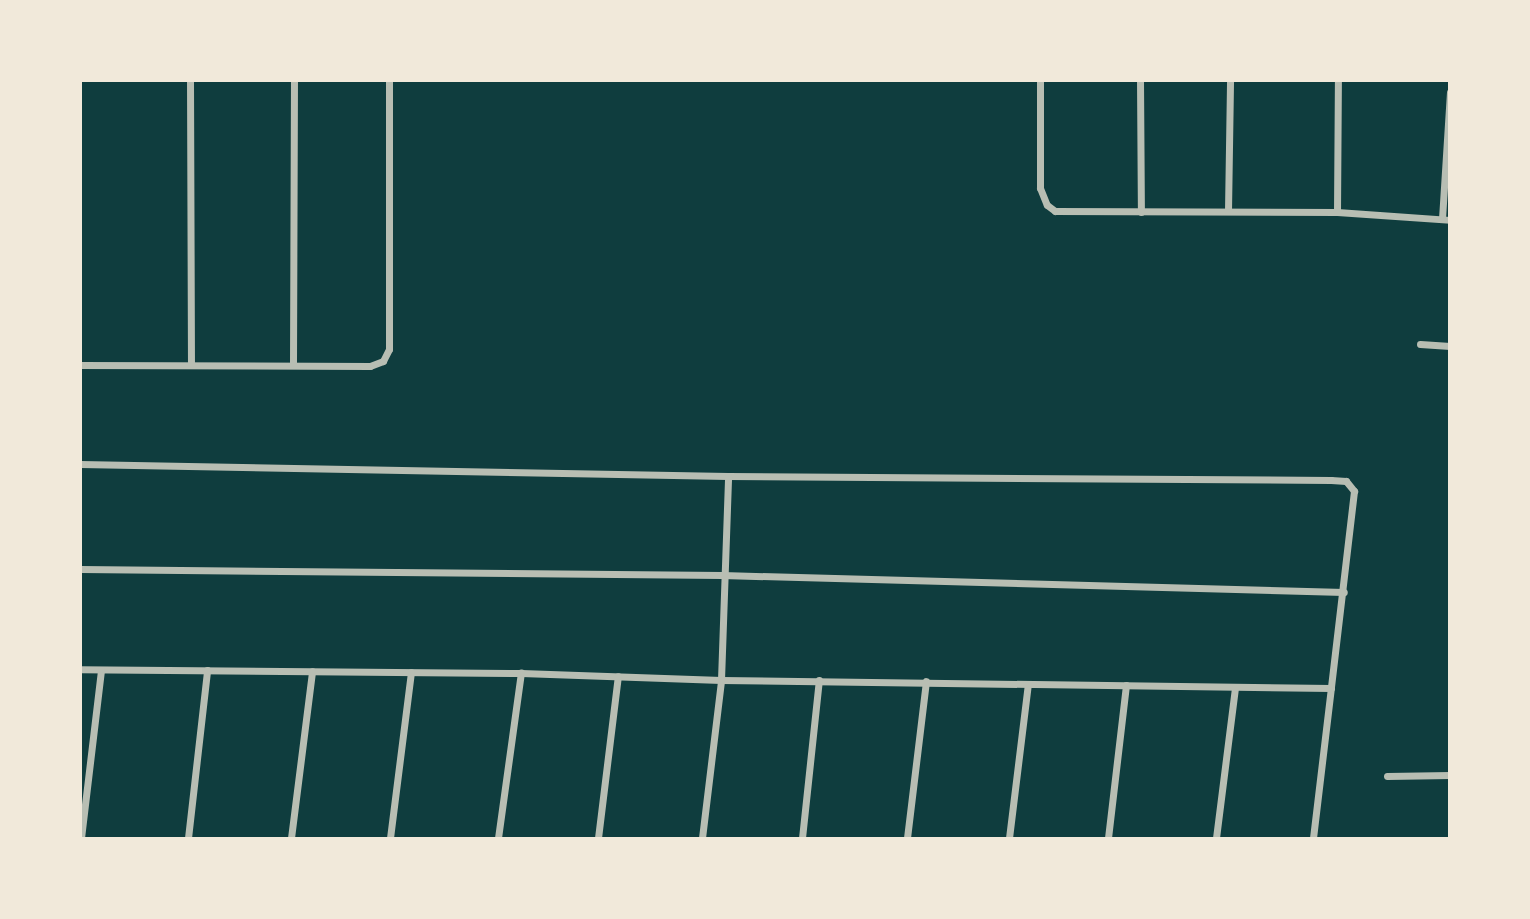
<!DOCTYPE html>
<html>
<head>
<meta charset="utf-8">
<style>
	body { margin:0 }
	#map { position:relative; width:1530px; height:919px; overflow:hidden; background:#0f3d3e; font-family:"Source Sans 3",sans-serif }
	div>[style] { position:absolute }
	.minor>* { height:7px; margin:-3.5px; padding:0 3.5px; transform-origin:3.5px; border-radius:3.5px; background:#b8beb3 }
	span { translate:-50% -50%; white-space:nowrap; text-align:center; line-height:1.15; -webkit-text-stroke:7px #f1e9da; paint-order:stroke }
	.frame { position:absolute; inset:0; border:82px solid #f1e9da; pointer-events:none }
</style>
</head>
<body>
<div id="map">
	<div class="minor">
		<i style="left:190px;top:80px;width:285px;rotate:89.8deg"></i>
		<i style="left:1040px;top:80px;width:108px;rotate:90deg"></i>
		<i style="left:1040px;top:188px;width:18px;rotate:68deg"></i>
		<i style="left:1047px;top:205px;width:10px;rotate:37deg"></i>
		<i style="left:1055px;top:211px;width:282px;rotate:0.2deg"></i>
		<i style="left:1337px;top:212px;width:113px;rotate:4deg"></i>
		<i style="left:1140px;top:80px;width:132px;rotate:89.6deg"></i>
		<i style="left:1228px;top:211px;width:131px;rotate:-89.1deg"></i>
		<i style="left:1337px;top:212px;width:132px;rotate:-89.6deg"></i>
		<i style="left:1442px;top:219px;width:127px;rotate:-86.4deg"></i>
		<i style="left:1420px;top:344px;width:30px;rotate:4deg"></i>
		<i style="left:293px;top:364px;width:284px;rotate:-89.8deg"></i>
		<i style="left:80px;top:365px;width:290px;rotate:0.2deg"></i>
		<i style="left:370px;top:366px;width:14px;rotate:-21deg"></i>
		<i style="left:383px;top:361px;width:13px;rotate:-63deg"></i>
		<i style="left:389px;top:349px;width:269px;rotate:-90deg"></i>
		<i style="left:80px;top:464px;width:648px;rotate:1.06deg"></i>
		<i style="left:728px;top:476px;width:603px;rotate:0.38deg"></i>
		<i style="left:1331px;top:480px;width:15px;rotate:4deg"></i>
		<i style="left:1346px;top:481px;width:13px;rotate:51deg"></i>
		<i style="left:1354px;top:491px;width:198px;rotate:96.7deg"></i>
		<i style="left:1331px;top:688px;width:610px;rotate:-179.25deg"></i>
		<i style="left:721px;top:680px;width:200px;rotate:-178deg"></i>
		<i style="left:521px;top:673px;width:441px;rotate:-179.5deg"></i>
		<i style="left:80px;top:569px;width:642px;rotate:0.54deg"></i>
		<i style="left:722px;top:575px;width:622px;rotate:1.57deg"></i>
		<i style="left:1387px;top:776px;width:63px;rotate:-0.9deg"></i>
		<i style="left:81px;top:838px;width:169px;rotate:-83.2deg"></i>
		<i style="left:188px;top:838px;width:169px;rotate:-83.5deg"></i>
		<i style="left:291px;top:838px;width:168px;rotate:-82.8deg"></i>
		<i style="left:390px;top:838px;width:167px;rotate:-82.8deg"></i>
		<i style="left:498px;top:838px;width:167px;rotate:-82.1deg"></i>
		<i style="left:598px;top:838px;width:163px;rotate:-83deg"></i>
		<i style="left:702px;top:838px;width:159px;rotate:-83.1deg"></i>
		<i style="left:721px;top:680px;width:204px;rotate:-88deg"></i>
		<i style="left:802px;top:838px;width:159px;rotate:-83.9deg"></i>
		<i style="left:907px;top:838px;width:158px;rotate:-83.1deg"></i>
		<i style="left:1009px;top:838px;width:155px;rotate:-83deg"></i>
		<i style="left:1108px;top:838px;width:154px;rotate:-83.3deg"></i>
		<i style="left:1216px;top:838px;width:152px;rotate:-82.8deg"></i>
		<i style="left:1313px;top:838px;width:151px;rotate:-83.2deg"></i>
	</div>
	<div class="frame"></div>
</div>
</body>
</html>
